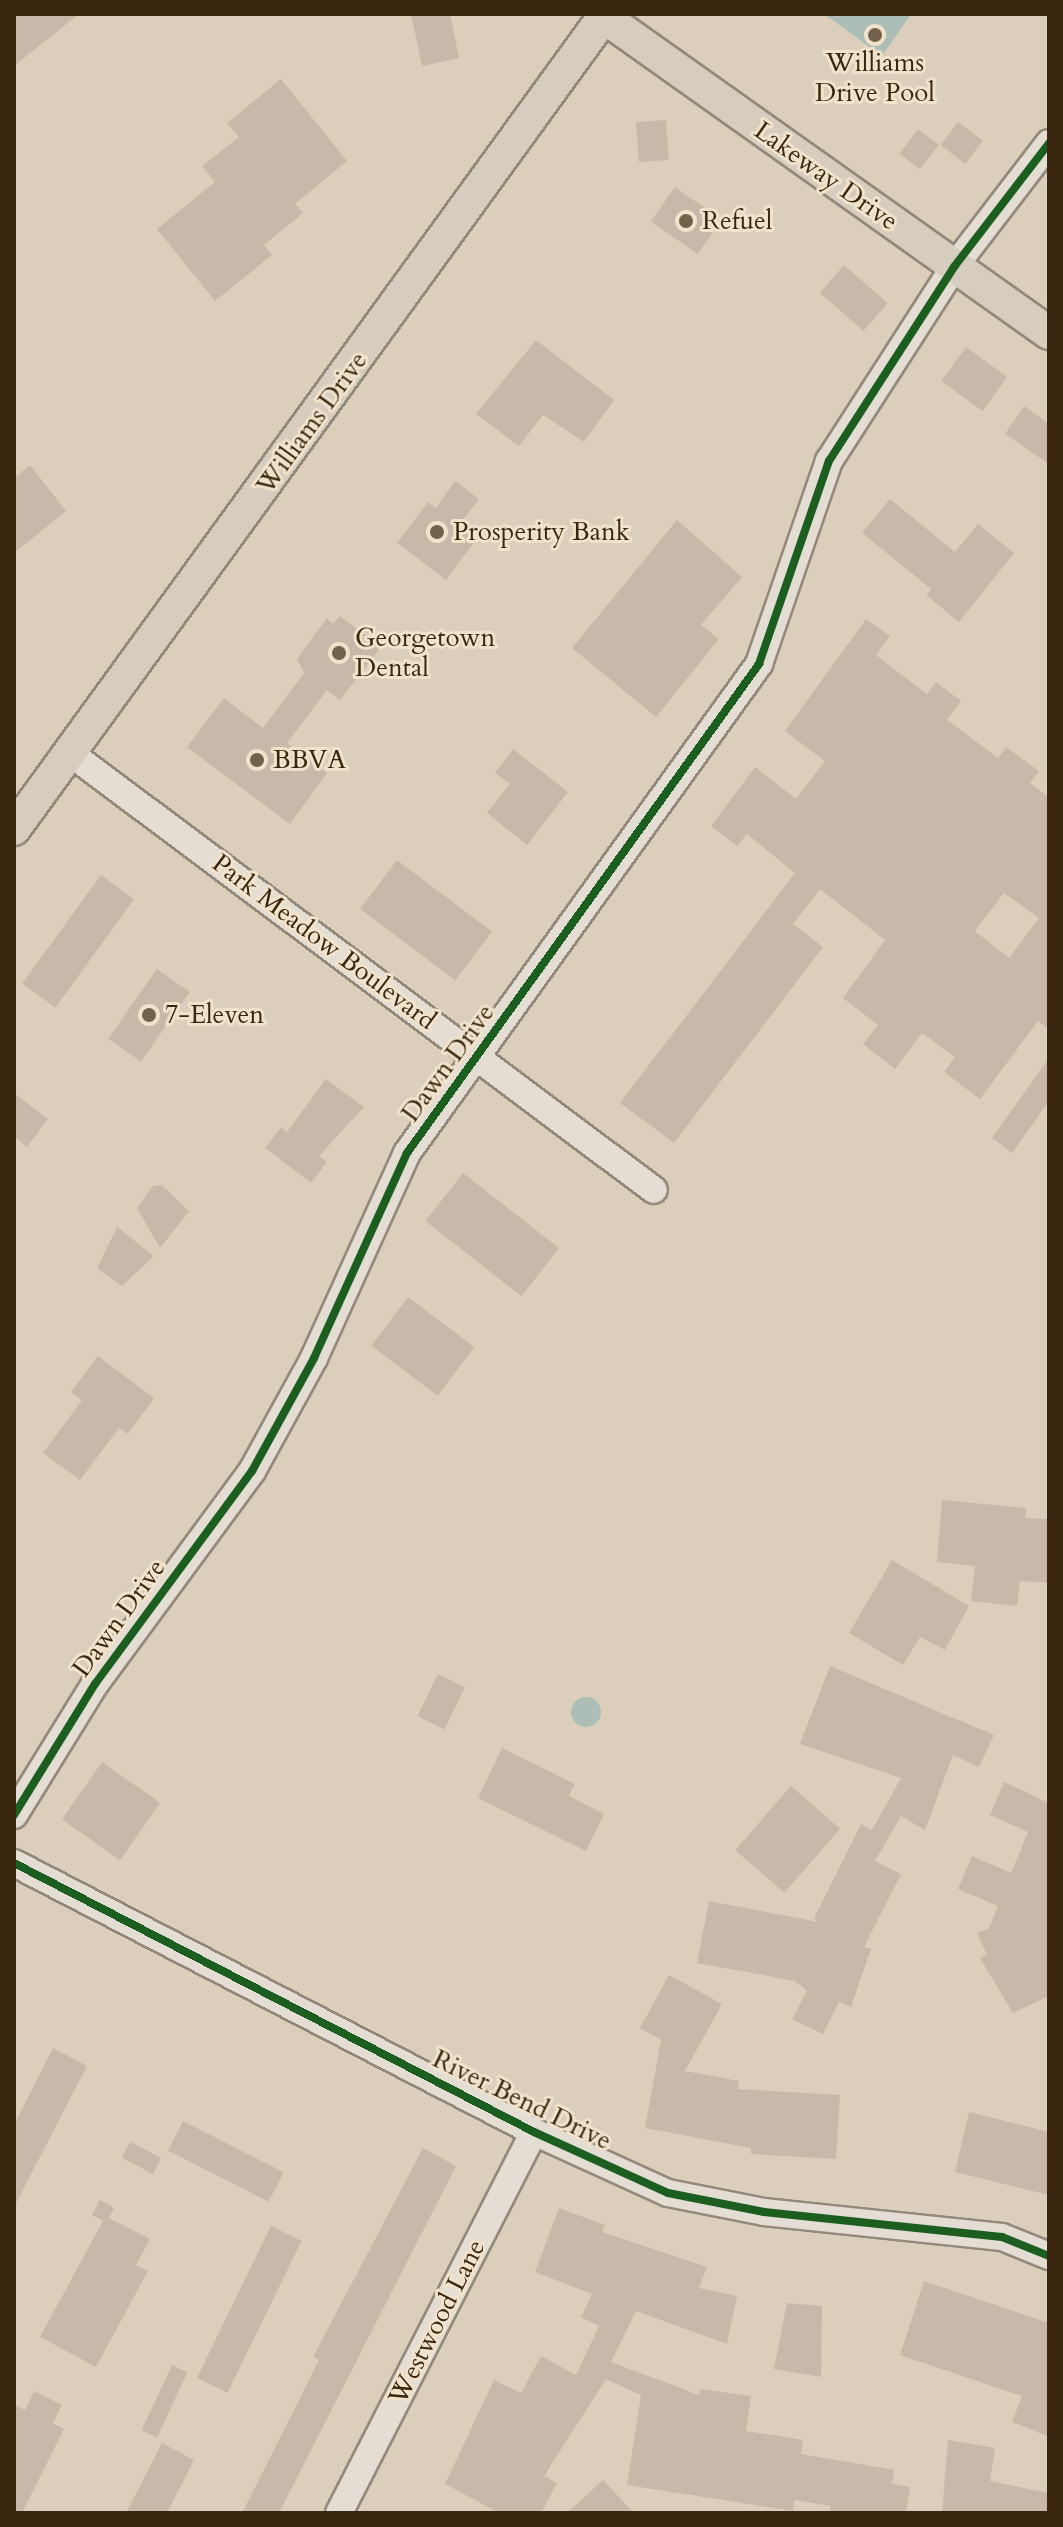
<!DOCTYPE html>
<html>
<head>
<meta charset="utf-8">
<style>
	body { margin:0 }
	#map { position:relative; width:1063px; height:2527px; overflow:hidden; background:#dbcfbc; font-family:Cardo,serif }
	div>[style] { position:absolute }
	.water>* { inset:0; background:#adbeb6 }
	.round { border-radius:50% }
	.building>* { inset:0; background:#c8b8aa; transform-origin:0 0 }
	.roads { filter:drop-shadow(2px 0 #92897b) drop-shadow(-2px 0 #92897b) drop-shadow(0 2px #92897b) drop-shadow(0 -2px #92897b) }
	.minor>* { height:26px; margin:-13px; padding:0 13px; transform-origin:13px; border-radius:13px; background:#e3ddd3 }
	.major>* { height:32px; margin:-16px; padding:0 16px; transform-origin:16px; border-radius:16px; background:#d7cdbf }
	.cycleway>* { height:8px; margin:-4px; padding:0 4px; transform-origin:4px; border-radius:4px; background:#1b5e20 }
	.dots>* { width:22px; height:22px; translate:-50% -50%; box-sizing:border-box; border:4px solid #f0e2cb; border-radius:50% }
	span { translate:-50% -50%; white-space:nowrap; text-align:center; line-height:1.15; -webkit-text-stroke:6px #f0e2cb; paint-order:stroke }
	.poi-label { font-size:26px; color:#3a260f }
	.left { translate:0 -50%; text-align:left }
	.street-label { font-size:26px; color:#3a260f }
	.frame { position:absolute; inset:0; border:16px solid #3a260f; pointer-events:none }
</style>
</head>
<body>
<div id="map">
	<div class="water">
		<i style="clip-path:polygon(824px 14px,911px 14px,882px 56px)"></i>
		<i class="round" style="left:571px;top:1697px;width:30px;height:30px"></i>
	</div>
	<div class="building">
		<i style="clip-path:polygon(14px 14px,79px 14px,14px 66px)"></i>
		<i style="clip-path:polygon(411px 14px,450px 14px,459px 58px,422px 66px)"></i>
		<i style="clip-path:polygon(281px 79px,347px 161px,295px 204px,303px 213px,264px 245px,272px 255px,215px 301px,157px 229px,215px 182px,202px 166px,239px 137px,227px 123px)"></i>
		<i style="left:666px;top:120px;width:40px;height:30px;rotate:86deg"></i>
		<i style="left:958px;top:122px;width:31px;height:29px;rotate:37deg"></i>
		<i style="left:918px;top:129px;width:26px;height:31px;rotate:37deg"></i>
		<i style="left:675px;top:187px;width:57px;height:42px;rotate:35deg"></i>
		<i style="left:844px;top:265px;width:58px;height:37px;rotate:41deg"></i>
		<i style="clip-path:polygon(536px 340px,614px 400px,584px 442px,543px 415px,519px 446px,476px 414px)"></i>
		<i style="left:966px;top:347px;width:51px;height:42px;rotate:36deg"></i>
		<i style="clip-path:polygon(1024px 406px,1049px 424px,1049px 464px,1005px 434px)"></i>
		<i style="clip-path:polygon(30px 465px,66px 511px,14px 553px,14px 478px)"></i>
		<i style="clip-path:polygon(455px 481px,479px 499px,459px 525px,477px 538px,446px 580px,397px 543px,428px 502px,436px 508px)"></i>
		<i style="clip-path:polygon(890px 499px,955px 552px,978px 524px,1014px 553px,959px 622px,926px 595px,931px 589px,862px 533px)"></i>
		<i style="clip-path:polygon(677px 520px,742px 577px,701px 625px,719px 639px,656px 717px,572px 648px)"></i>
		<i style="clip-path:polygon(340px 616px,381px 647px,340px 700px,327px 690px,287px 743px,327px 773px,290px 824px,187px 747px,224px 698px,263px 728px,304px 673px,297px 659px,327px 618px,333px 624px)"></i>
		<i style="clip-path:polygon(evenodd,866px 619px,890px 636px,876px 655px,927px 694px,936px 682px,961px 701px,947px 720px,998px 758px,1006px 747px,1039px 771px,1030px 783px,1049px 797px,1049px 1029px,1038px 1021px,980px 1099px,944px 1072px,955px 1057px,922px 1033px,895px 1069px,863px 1044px,878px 1025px,843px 998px,885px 940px,820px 889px,793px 924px,823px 947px,674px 1143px,620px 1103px,795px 873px,747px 834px,737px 846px,711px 826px,755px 767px,796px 799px,825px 761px,785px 731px,866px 619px,1004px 893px,1039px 918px,1009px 958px,975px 931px,1004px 893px)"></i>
		<i style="clip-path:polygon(513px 749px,568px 792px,527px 845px,487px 813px,510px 784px,495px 773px)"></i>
		<i style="left:397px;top:860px;width:119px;height:61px;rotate:37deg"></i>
		<i style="left:101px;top:875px;width:41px;height:134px;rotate:36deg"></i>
		<i style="left:157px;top:969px;width:40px;height:85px;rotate:35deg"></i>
		<i style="clip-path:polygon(1049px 1058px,1049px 1101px,1012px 1153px,992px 1138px)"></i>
		<i style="clip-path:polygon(326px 1079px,364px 1107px,319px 1156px,327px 1162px,311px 1183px,265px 1148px,281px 1127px,287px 1132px)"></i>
		<i style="clip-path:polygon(14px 1093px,48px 1119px,27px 1147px,14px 1136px)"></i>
		<i style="left:463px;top:1173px;width:122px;height:61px;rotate:38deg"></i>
		<i style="clip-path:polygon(162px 1185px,189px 1211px,160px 1248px,137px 1208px,153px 1186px)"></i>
		<i style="clip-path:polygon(117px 1227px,154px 1256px,122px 1286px,97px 1268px)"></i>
		<i style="left:408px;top:1297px;width:83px;height:61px;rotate:37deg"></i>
		<i style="clip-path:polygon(98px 1356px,154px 1398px,128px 1434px,119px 1428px,80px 1480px,43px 1453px,82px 1400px,71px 1392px)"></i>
		<i style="clip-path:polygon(942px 1500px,1026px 1508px,1025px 1518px,1049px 1519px,1049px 1583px,1020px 1581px,1017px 1606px,971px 1601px,975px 1566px,937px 1562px)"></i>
		<i style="clip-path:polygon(892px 1560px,969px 1606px,945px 1650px,920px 1637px,903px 1665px,849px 1633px)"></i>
		<i style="clip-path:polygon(830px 1666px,994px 1735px,979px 1767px,953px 1755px,925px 1830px,901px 1816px,875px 1861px,901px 1874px,864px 1947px,871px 1949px,851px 2007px,839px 2002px,823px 2034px,792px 2019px,807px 1991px,795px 1981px,697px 1963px,709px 1901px,818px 1922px,814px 1918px,861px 1824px,872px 1830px,901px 1778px,800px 1744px)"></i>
		<i style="left:438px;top:1674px;width:30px;height:47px;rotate:26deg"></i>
		<i style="clip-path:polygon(502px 1748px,575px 1784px,569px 1796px,604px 1814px,586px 1851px,478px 1798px)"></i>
		<i style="left:102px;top:1762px;width:71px;height:70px;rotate:35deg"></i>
		<i style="clip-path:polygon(1004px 1782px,1049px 1803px,1049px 1996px,1013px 2013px,980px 1958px,987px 1955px,977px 1933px,989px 1928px,998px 1906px,958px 1889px,972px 1856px,1011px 1873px,1028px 1832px,990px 1815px)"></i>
		<i style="left:791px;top:1786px;width:65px;height:85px;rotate:41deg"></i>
		<i style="clip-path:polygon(669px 1975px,722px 2004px,685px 2071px,739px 2081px,738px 2089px,840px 2095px,836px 2159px,751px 2154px,751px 2148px,645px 2128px,661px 2040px,640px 2028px)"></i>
		<i style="clip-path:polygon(53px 2048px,87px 2066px,14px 2207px,14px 2125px)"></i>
		<i style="clip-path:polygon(969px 2112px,1049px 2132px,1049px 2195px,955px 2172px)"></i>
		<i style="left:183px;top:2121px;width:113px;height:33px;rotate:27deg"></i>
		<i style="left:130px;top:2142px;width:35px;height:18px;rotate:27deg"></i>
		<i style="clip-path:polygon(423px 2148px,456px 2166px,279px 2513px,242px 2513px,319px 2360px,313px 2357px)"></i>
		<i style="clip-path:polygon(100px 2200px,114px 2208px,109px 2218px,150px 2239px,136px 2265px,148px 2271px,96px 2367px,40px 2337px,103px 2221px,92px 2215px)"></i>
		<i style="clip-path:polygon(559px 2208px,605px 2225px,602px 2232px,707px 2267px,699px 2288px,737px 2296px,727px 2344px,636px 2311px,611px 2362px,699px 2395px,700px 2389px,751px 2396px,746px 2431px,803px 2440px,801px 2454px,894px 2470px,892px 2484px,910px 2487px,906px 2513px,829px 2513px,831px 2506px,794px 2500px,793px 2511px,627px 2485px,641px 2395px,606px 2379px,544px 2476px,557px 2483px,541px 2513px,499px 2513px,445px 2484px,494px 2380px,521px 2393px,541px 2356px,576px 2375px,599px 2326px,581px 2317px,592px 2294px,535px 2272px)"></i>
		<i style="left:271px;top:2226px;width:34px;height:169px;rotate:26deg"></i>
		<i style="clip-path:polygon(924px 2281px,1049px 2323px,1049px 2437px,1012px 2422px,1022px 2396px,900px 2355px)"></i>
		<i style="clip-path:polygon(787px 2303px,822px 2306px,821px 2377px,774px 2369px)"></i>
		<i style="left:172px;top:2365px;width:17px;height:72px;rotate:25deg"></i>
		<i style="clip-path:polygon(34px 2391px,62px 2405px,53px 2423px,64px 2429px,22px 2513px,14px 2513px,14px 2405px,25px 2410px)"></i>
		<i style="clip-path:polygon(948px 2440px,995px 2448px,990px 2481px,1049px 2493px,1047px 2513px,942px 2513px)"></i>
		<i style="clip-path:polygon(162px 2443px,194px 2460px,167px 2513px,126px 2513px)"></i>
		<i style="clip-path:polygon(603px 2480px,634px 2513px,567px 2513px)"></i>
	</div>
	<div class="roads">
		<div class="minor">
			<i style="left:70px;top:753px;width:729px;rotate:36.81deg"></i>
			<i style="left:14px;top:1815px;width:154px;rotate:-58.3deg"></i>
			<i style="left:95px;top:1684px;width:265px;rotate:-53.6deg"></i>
			<i style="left:252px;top:1471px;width:129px;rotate:-61.2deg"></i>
			<i style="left:314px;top:1358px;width:225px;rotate:-65.6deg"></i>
			<i style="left:407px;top:1153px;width:603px;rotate:-54.25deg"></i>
			<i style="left:759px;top:664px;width:215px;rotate:-71deg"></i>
			<i style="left:829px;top:461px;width:231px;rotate:-57.2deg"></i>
			<i style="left:954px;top:267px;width:156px;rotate:-52.5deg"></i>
			<i style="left:14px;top:1863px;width:585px;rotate:27.35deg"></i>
			<i style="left:534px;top:2132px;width:147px;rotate:24.5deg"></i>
			<i style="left:668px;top:2193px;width:98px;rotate:11.2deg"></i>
			<i style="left:764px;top:2212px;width:239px;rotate:6deg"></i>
			<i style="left:1002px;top:2237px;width:51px;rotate:22deg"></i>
			<i style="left:339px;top:2513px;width:428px;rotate:-62.9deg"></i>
		</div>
		<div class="major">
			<i style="left:604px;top:17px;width:546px;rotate:35.38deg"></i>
			<i style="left:14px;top:829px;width:1007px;rotate:-54.01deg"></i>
		</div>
	</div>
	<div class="cycleway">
		<i style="left:14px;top:1815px;width:154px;rotate:-58.3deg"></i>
		<i style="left:95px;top:1684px;width:265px;rotate:-53.6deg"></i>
		<i style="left:252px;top:1471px;width:129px;rotate:-61.2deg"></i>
		<i style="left:314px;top:1358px;width:225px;rotate:-65.6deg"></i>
		<i style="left:407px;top:1153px;width:603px;rotate:-54.25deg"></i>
		<i style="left:759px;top:664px;width:215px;rotate:-71deg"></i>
		<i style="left:829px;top:461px;width:231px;rotate:-57.2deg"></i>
		<i style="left:954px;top:267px;width:156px;rotate:-52.5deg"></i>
		<i style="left:14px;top:1863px;width:585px;rotate:27.35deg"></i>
		<i style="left:534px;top:2132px;width:147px;rotate:24.5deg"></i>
		<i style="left:668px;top:2193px;width:98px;rotate:11.2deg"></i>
		<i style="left:764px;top:2212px;width:239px;rotate:6deg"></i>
		<i style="left:1002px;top:2237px;width:51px;rotate:22deg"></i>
	</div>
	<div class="dots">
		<i style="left:875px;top:35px;background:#72614c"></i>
		<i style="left:686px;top:221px;background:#72614c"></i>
		<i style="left:437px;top:532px;background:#72614c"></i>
		<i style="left:339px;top:653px;background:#72614c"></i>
		<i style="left:257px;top:760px;background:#72614c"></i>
		<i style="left:149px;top:1015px;background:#72614c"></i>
	</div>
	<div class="poi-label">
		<span style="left:875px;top:78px">Williams<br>Drive Pool</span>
		<span class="left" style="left:702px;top:221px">Refuel</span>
		<span class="left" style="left:453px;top:532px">Prosperity Bank</span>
		<span class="left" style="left:355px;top:653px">Georgetown<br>Dental</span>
		<span class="left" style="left:273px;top:760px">BBVA</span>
		<span class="left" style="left:165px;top:1015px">7-Eleven</span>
	</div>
	<div class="street-label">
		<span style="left:826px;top:176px;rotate:35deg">Lakeway Drive</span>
		<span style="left:312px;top:423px;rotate:-54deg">Williams Drive</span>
		<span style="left:324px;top:942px;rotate:37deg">Park Meadow Boulevard</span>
		<span style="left:448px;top:1063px;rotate:-54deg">Dawn Drive</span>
		<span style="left:119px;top:1618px;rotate:-54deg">Dawn Drive</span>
		<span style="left:522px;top:2100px;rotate:26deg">River Bend Drive</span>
		<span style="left:437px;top:2322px;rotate:-63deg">Westwood Lane</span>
	</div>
	<div class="frame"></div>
</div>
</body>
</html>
